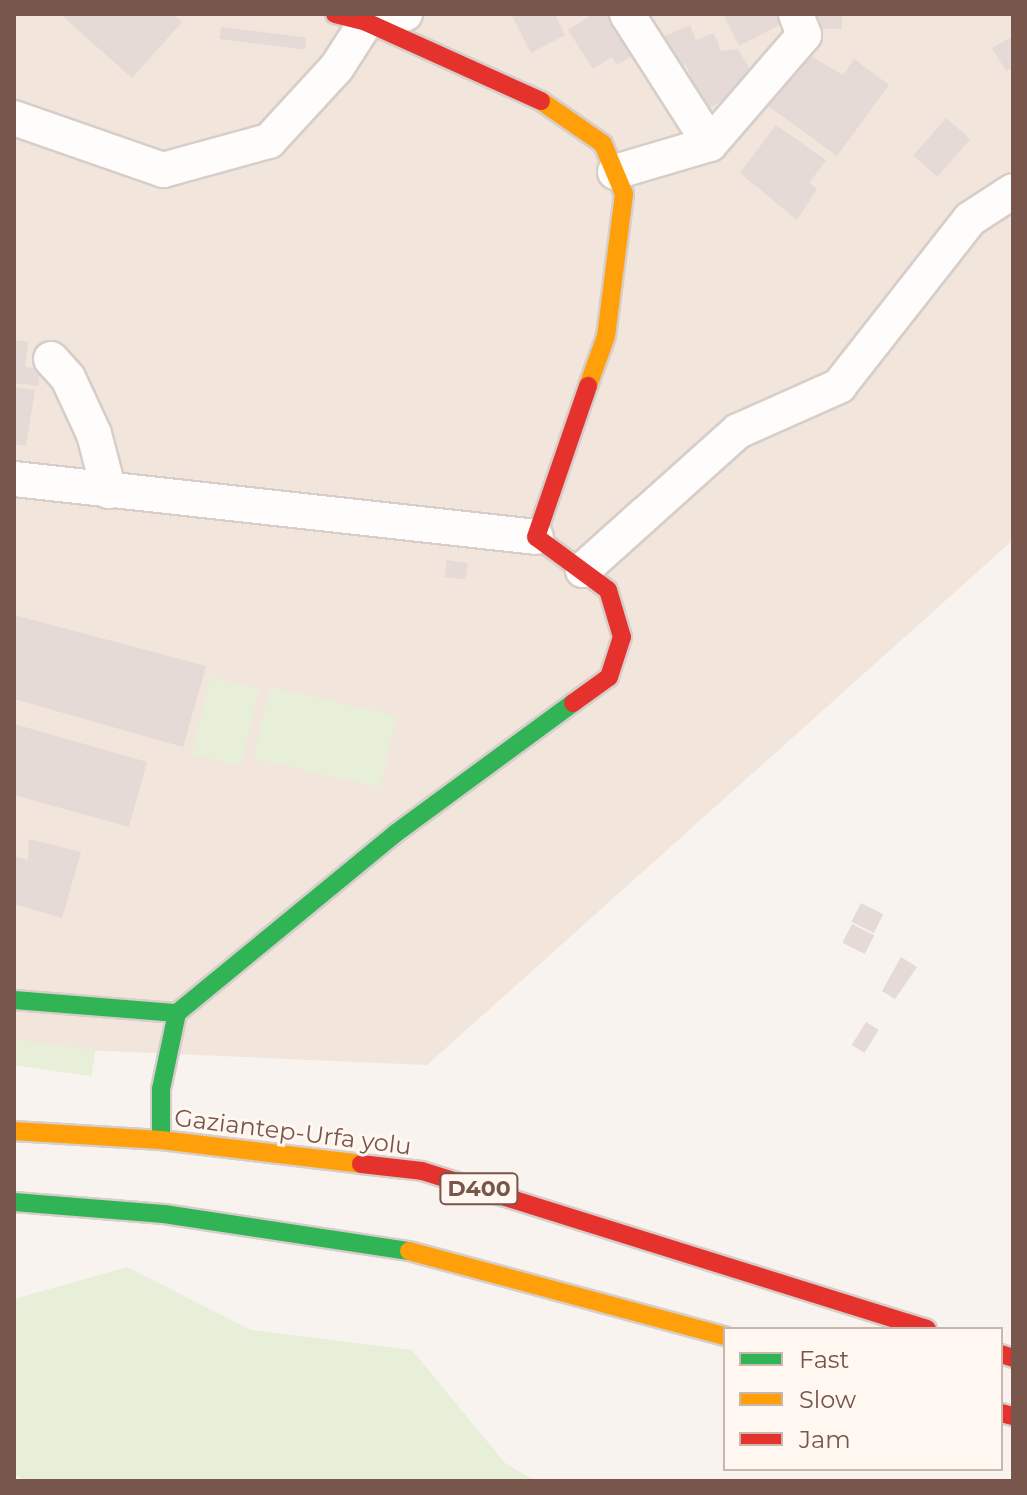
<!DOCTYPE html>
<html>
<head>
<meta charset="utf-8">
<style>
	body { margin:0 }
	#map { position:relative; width:1027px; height:1495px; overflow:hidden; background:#f8f3ee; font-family:Montserrat,sans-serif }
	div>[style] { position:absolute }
	.residential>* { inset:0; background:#f1e5dc }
	.green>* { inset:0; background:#e8efd9; transform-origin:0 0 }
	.building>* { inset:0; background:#e5dad5; transform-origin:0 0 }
	.roads { filter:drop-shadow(2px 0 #d7ceca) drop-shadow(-2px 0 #d7ceca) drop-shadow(0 2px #d7ceca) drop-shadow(0 -2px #d7ceca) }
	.street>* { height:34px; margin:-17px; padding:0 17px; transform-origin:17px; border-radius:17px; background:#fefdfc }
	.fast>* { height:18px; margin:-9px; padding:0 9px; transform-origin:9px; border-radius:9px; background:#30b455 }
	.slow>* { height:18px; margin:-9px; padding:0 9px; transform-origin:9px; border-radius:9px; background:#ff9f0a }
	.jam>* { height:18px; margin:-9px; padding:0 9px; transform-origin:9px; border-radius:9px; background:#e5322d }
	span { translate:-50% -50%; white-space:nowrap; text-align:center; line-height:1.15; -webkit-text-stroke:6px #fff7f0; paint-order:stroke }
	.shield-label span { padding:2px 6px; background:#fff7f0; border:2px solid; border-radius:6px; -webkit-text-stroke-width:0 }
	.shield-label { font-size:22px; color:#78564c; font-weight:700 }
	.street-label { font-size:24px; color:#78564c }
	.frame { position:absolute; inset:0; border:16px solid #78564c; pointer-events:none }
	.legend { position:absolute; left:723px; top:1327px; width:280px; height:144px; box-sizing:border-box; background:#fff7f0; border:2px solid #c9b7ae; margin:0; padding:10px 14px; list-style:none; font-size:24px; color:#78564c }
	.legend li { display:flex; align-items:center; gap:16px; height:40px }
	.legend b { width:40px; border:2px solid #c9b7ae }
</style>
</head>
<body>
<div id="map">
	<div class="residential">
		<i style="clip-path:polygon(14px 14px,1013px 14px,1013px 540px,427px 1065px,14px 1047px)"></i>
	</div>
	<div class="green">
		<i style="left:211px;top:677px;width:50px;height:79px;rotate:14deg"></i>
		<i style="left:270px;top:687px;width:130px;height:73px;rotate:13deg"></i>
		<i style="left:14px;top:1039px;width:82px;height:26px;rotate:8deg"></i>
		<i style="clip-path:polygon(127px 1267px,251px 1330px,412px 1350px,505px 1463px,535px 1481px,25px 1481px,14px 1474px,14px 1299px)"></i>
	</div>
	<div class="building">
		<i style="clip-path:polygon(60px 14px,173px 14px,182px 22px,132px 78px)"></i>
		<i style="clip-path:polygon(511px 14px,555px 14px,565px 35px,531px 53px)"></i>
		<i style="clip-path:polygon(593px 14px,610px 14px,627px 40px,641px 50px,617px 65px,612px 57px,593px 69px,568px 30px)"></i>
		<i style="clip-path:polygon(723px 14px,786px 14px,789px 20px,739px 46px)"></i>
		<i style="clip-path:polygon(807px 14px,842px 14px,842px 29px,812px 29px)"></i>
		<i style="clip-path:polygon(690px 25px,696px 40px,714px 33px,721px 51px,738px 49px,757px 81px,704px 111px,686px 65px,676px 72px,668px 60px,673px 53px,665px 36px)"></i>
		<i style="left:221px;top:27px;width:86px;height:12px;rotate:7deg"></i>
		<i style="clip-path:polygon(1013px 36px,1013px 67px,1006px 71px,992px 48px)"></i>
		<i style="clip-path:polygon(801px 50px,843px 75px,854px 59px,889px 85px,837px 156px,763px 102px)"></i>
		<i style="left:946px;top:118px;width:32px;height:50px;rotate:41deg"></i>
		<i style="clip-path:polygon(776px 125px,826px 160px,809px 183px,817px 189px,797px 220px,740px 173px)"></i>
		<i style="clip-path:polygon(14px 340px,28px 342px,25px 367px,40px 369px,38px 386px,14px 383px)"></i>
		<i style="clip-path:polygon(14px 387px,35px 390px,26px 446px,14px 444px)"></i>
		<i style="left:447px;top:560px;width:21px;height:17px;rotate:8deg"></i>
		<i style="clip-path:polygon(14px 615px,206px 666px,183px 747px,14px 699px)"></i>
		<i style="clip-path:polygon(14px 724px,147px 762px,129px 827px,14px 795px)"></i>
		<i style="clip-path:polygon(29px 839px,81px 852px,62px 918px,14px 904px,14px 856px,28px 860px)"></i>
		<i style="left:861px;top:903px;width:25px;height:21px;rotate:27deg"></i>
		<i style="left:852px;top:924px;width:25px;height:21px;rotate:27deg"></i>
		<i style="clip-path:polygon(901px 957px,917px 967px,895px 999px,882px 991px)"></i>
		<i style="left:866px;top:1022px;width:15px;height:27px;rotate:32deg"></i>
	</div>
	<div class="roads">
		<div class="street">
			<i style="left:627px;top:14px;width:154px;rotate:57.4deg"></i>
			<i style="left:14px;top:118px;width:158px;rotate:19.2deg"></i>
			<i style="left:163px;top:170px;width:110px;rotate:-15.3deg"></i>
			<i style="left:269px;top:141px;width:100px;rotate:-47.4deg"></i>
			<i style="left:337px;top:67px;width:54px;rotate:-57.2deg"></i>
			<i style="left:366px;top:22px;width:40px;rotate:-12deg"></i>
			<i style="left:615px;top:172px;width:99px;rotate:-16.4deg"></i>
			<i style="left:710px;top:144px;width:144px;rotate:-49.2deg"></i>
			<i style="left:804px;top:35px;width:22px;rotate:-111deg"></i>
			<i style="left:51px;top:359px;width:25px;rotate:48deg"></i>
			<i style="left:68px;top:378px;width:62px;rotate:65.1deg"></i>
			<i style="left:94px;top:434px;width:59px;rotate:75.3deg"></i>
			<i style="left:14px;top:479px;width:525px;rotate:6.34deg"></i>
			<i style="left:646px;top:513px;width:85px;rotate:137.9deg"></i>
			<i style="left:583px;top:570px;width:208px;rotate:-41.9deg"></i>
			<i style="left:738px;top:431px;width:111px;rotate:-24deg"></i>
			<i style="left:839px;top:386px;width:212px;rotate:-51.9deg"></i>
			<i style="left:970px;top:219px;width:51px;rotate:-33.1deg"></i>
		</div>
		<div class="fast">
			<i style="left:14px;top:1000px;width:164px;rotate:4.6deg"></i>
			<i style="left:161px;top:1140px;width:51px;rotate:-90deg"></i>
			<i style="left:161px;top:1089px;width:78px;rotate:-78.1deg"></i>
			<i style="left:177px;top:1013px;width:283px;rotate:-39.4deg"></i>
			<i style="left:396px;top:833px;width:220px;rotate:-36.3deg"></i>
			<i style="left:14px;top:1202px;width:150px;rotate:4.6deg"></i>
			<i style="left:164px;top:1214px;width:248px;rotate:8.6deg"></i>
		</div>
		<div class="slow">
			<i style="left:541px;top:101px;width:75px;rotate:34.7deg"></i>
			<i style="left:603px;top:144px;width:54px;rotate:67.2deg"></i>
			<i style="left:624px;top:194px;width:143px;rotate:97.2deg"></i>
			<i style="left:606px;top:336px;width:53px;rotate:109.8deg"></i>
			<i style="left:14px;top:1131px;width:147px;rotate:3.5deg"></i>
			<i style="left:161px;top:1140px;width:201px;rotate:6.8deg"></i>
			<i style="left:409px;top:1251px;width:327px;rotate:15.1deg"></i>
		</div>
		<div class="jam">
			<i style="left:335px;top:14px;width:32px;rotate:14deg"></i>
			<i style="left:366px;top:22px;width:192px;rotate:24.3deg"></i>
			<i style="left:573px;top:703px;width:44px;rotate:-35.8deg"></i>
			<i style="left:609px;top:677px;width:42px;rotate:-72deg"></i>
			<i style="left:622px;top:637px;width:49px;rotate:-106.6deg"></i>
			<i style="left:608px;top:590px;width:89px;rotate:-143.6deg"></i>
			<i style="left:536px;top:537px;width:160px;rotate:-71deg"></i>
			<i style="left:361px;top:1164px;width:61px;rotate:6.5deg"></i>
			<i style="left:422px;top:1171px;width:529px;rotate:17.37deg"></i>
			<i style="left:1001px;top:1354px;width:13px;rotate:18deg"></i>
			<i style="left:1001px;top:1413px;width:12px;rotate:14deg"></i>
		</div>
	</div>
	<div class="shield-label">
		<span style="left:479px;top:1189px">D400</span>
	</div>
	<div class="street-label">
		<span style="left:293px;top:1132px;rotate:7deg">Gaziantep-Urfa yolu</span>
	</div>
	<div class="frame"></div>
	<ul class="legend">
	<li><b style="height:10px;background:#30b455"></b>Fast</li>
	<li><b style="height:10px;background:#ff9f0a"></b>Slow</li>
	<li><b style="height:10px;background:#e5322d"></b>Jam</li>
	</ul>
</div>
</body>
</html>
